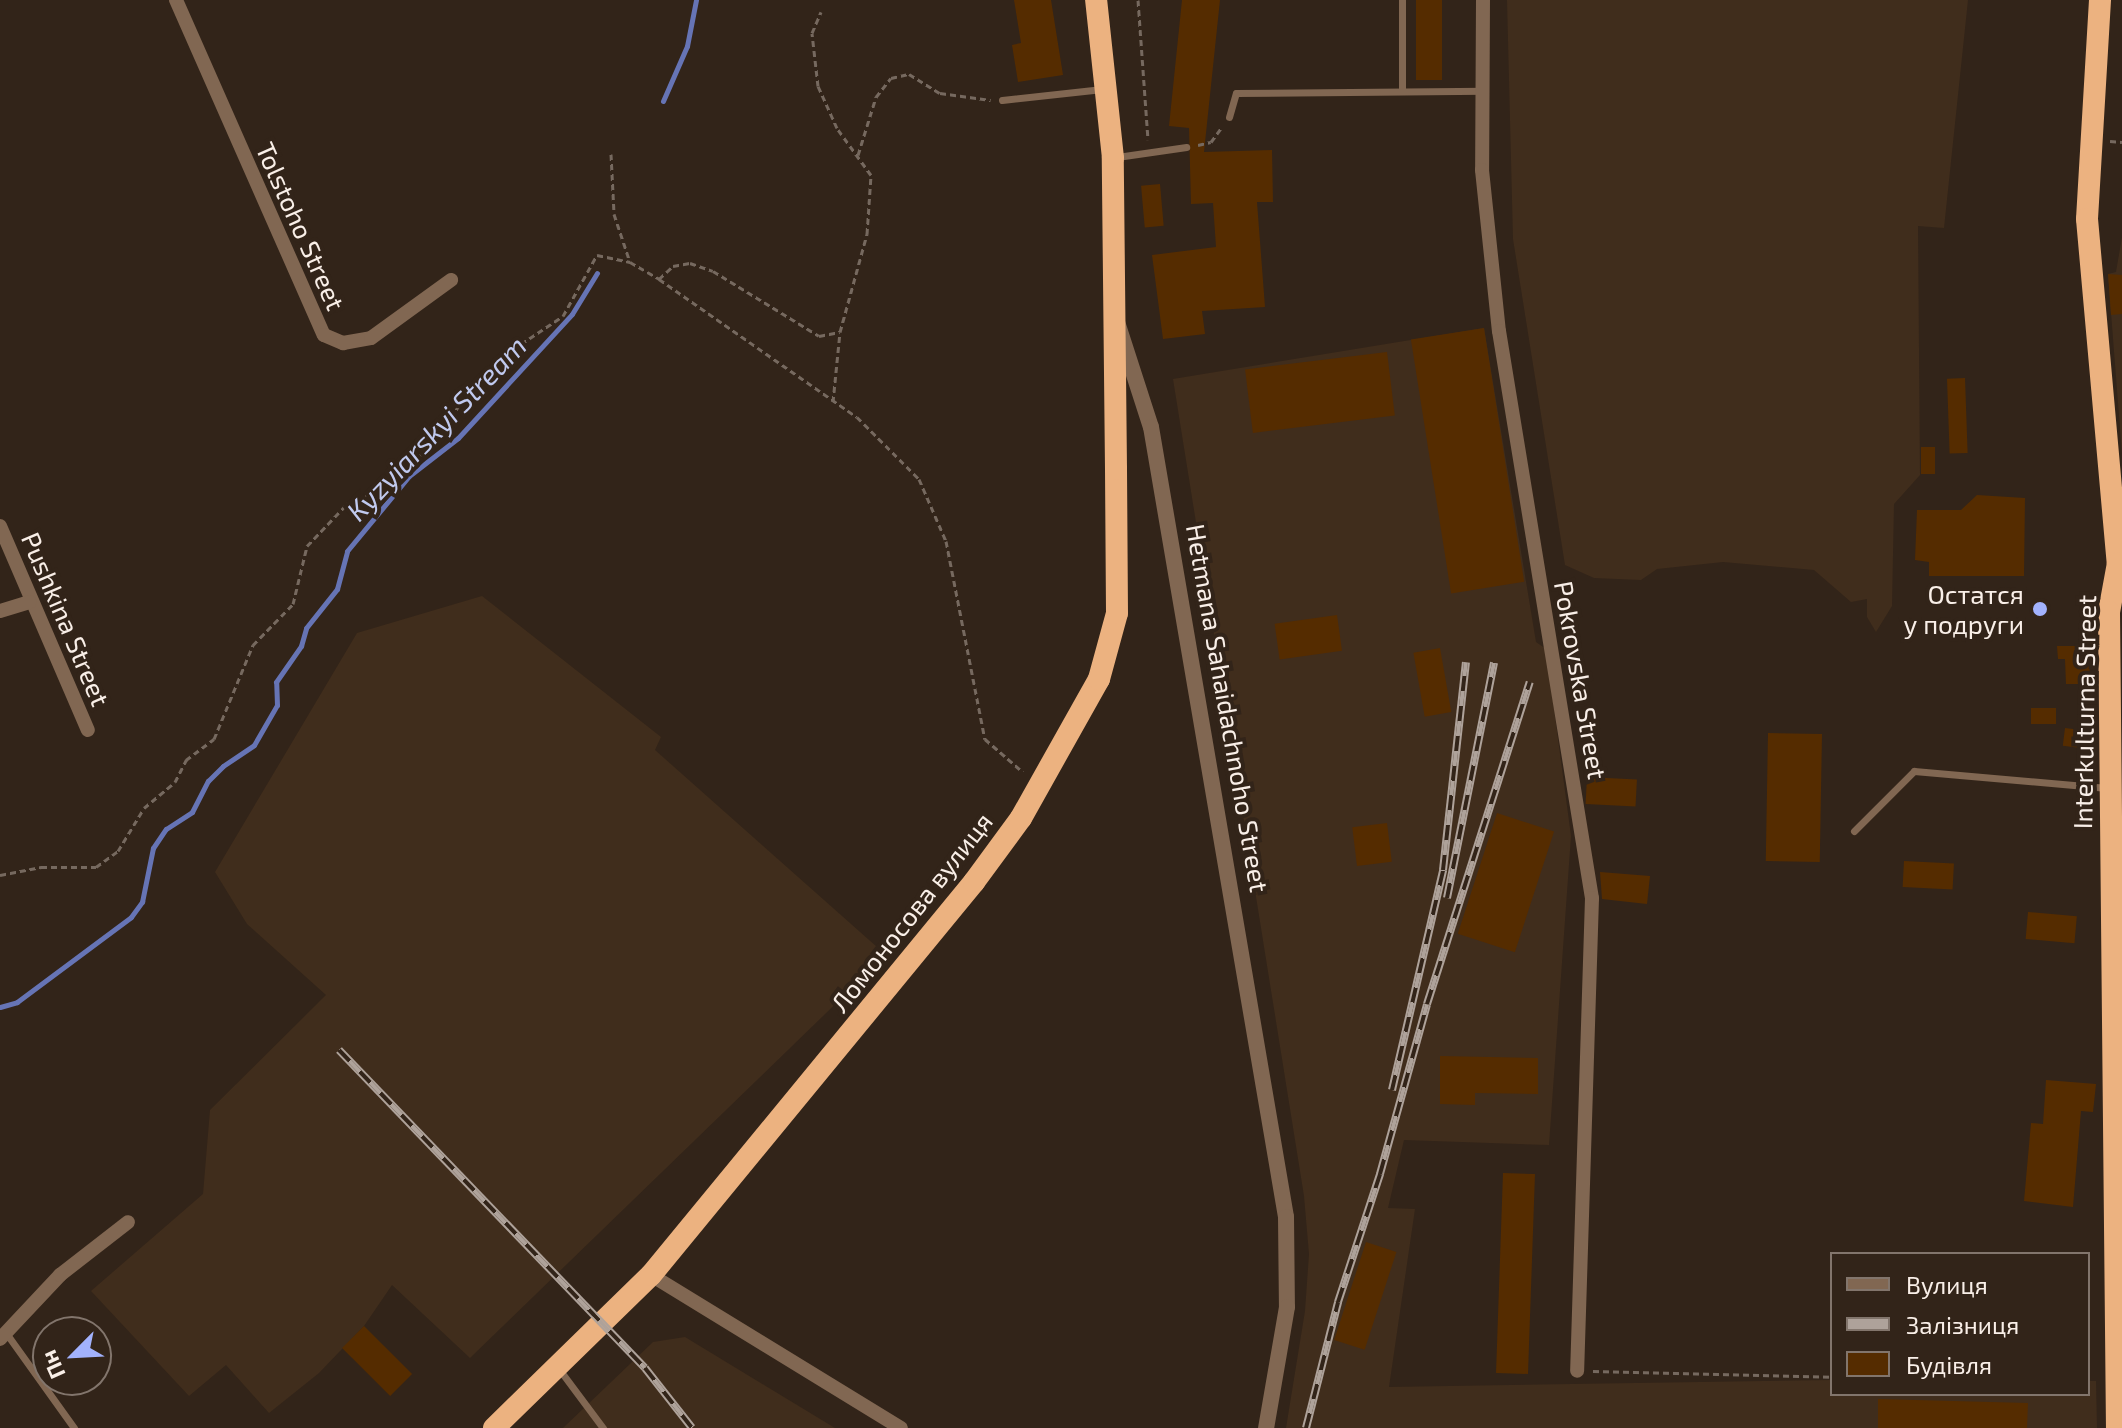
<!DOCTYPE html>
<html>
<head>
<meta charset="utf-8">
<style>
	body { margin:0 }
	#map { position:relative; width:2122px; height:1428px; overflow:hidden; background:#322419; font-family:"Exo 2",sans-serif }
	div>[style] { position:absolute }
	.built>* { inset:0; background:#402d1c }
	.stream>* { height:5px; margin:-2.5px; padding:0 2.5px; transform-origin:2.5px; border-radius:2.5px; background:#6674b5 }
	.building>* { inset:0; background:#552c00; transform-origin:0 0 }
	.path>* { height:3px; margin-top:-1.5px; transform-origin:0; background:repeating-linear-gradient(90deg,#76695f 0 6px,transparent 0 10px) }
	.service>* { height:7px; margin:-3.5px; padding:0 3.5px; transform-origin:3.5px; border-radius:3.5px; background:#816752 }
	.minor>* { height:14px; margin:-7px; padding:0 7px; transform-origin:7px; border-radius:7px; background:#816752 }
	.tertiary>* { height:16px; margin:-8px; padding:0 8px; transform-origin:8px; border-radius:8px; background:#816752 }
	.trunk>* { height:22px; margin:-11px; padding:0 11px; transform-origin:11px; border-radius:11px; background:#ecb280 }
	.rail>* { height:8px; margin-top:-4px; transform-origin:0; background:repeating-linear-gradient(90deg,#322419 0 15px,#aea29a 0 30px); box-sizing:border-box; border-block:2px solid #aea29a }
	.dots>* { width:22px; height:22px; translate:-50% -50%; box-sizing:border-box; border:4px solid #322419; border-radius:50% }
	span { translate:-50% -50%; white-space:nowrap; text-align:center; line-height:1.15; -webkit-text-stroke:8px #322419; paint-order:stroke }
	.street-label { font-size:26px; color:#f9efe8 }
	.poi-label { font-size:26px; color:#f9efe8 }
	.right { translate:-100% -50%; text-align:right }
	.water-label { font-size:28px; color:#c0c9ee; font-style:italic }
	.legend { position:absolute; left:1830px; top:1252px; width:260px; height:144px; box-sizing:border-box; background:#322419; border:2px solid #82756c; margin:0; padding:10px 14px; list-style:none; font-size:24px; color:#f9efe8 }
	.legend li { display:flex; align-items:center; gap:16px; height:40px }
	.legend b { width:40px; border:2px solid #82756c }
	.north { position:absolute; left:32px; top:1316px; width:80px; height:80px; box-sizing:border-box; background:#322419; border:2px solid #82756c; border-radius:50%; rotate:246deg; font-size:22px; font-weight:700; line-height:32px; text-align:center; color:#f9efe8 }
	.north::after { content:''; display:block; margin:auto; width:28px; height:36px; background:#a2b2fd; clip-path:polygon(50% 0,100% 100%,50% 72%,0 100%) }
</style>
</head>
<body>
<div id="map">
	<div class="built">
		<i style="clip-path:polygon(1507px 0,1968px 0,1944px 228px,1918px 226px,1920px 475px,1894px 504px,1892px 606px,1876px 632px,1867px 617px,1867px 599px,1851px 602px,1814px 570px,1723px 562px,1657px 569px,1641px 580px,1594px 578px,1565px 565px,1513px 239px)"></i>
		<i style="clip-path:polygon(2122px 237px,2122px 454px,2108px 274px,2116px 272px)"></i>
		<i style="clip-path:polygon(1484px 328px,1536px 642px,1546px 649px,1571px 836px,1549px 1145px,1404px 1140px,1388px 1208px,1415px 1209px,1389px 1387px,1832px 1380px,1832px 1394px,2088px 1394px,2088px 1381px,2096px 1381px,2097px 1428px,1286px 1428px,1305px 1311px,1309px 1254px,1304px 1196px,1173px 379px)"></i>
		<i style="clip-path:polygon(482px 596px,661px 737px,655px 750px,886px 955px,470px 1358px,392px 1285px,364px 1326px,319px 1373px,269px 1413px,226px 1365px,189px 1396px,91px 1291px,203px 1194px,210px 1110px,326px 995px,247px 924px,215px 872px,357px 633px)"></i>
		<i style="clip-path:polygon(685px 1337px,835px 1428px,563px 1428px,653px 1342px)"></i>
	</div>
	<div class="stream">
		<i style="left:663px;top:101px;width:60px;rotate:-66.4deg"></i>
		<i style="left:687px;top:46px;width:47px;rotate:-78.9deg"></i>
		<i style="left:0;top:1007px;width:18px;rotate:-16deg"></i>
		<i style="left:17px;top:1002px;width:142px;rotate:-36.7deg"></i>
		<i style="left:131px;top:917px;width:19px;rotate:-54deg"></i>
		<i style="left:142px;top:902px;width:55px;rotate:-78.5deg"></i>
		<i style="left:153px;top:848px;width:23px;rotate:-56deg"></i>
		<i style="left:166px;top:829px;width:31px;rotate:-33deg"></i>
		<i style="left:192px;top:812px;width:35px;rotate:-63deg"></i>
		<i style="left:208px;top:781px;width:21px;rotate:-45deg"></i>
		<i style="left:223px;top:766px;width:37px;rotate:-34deg"></i>
		<i style="left:254px;top:745px;width:46px;rotate:-60.1deg"></i>
		<i style="left:277px;top:705px;width:23px;rotate:-92deg"></i>
		<i style="left:276px;top:682px;width:44px;rotate:-55.2deg"></i>
		<i style="left:301px;top:646px;width:19px;rotate:-74deg"></i>
		<i style="left:306px;top:628px;width:50px;rotate:-51.5deg"></i>
		<i style="left:337px;top:589px;width:39px;rotate:-75deg"></i>
		<i style="left:347px;top:551px;width:97px;rotate:-50.4deg"></i>
		<i style="left:409px;top:476px;width:62px;rotate:-37.8deg"></i>
		<i style="left:458px;top:438px;width:168px;rotate:-47.4deg"></i>
		<i style="left:572px;top:314px;width:48px;rotate:-58.6deg"></i>
	</div>
	<div class="building">
		<i style="clip-path:polygon(1014px 0,1051px 0,1063px 75px,1018px 82px,1012px 45px,1021px 43px)"></i>
		<i style="clip-path:polygon(1182px 0,1220px 0,1204px 152px,1272px 150px,1273px 202px,1257px 202px,1265px 307px,1202px 311px,1205px 334px,1163px 339px,1152px 255px,1216px 247px,1213px 203px,1191px 204px,1189px 128px,1169px 126px)"></i>
		<i style="left:1416px;top:0;width:26px;height:80px"></i>
		<i style="left:1160px;top:184px;width:42px;height:19px;rotate:85deg"></i>
		<i style="clip-path:polygon(2108px 274px,2122px 275px,2122px 314px,2111px 315px)"></i>
		<i style="left:1484px;top:328px;width:257px;height:74px;rotate:81deg"></i>
		<i style="left:1387px;top:352px;width:64px;height:143px;rotate:83deg"></i>
		<i style="left:1965px;top:378px;width:75px;height:18px;rotate:88deg"></i>
		<i style="left:1921px;top:447px;width:14px;height:27px"></i>
		<i style="clip-path:polygon(1977px 495px,2025px 498px,2024px 576px,1929px 576px,1929px 562px,1915px 560px,1917px 510px,1961px 510px)"></i>
		<i style="left:1337px;top:615px;width:36px;height:63px;rotate:82deg"></i>
		<i style="clip-path:polygon(2057px 646px,2089px 646px,2090px 684px,2066px 684px,2065px 659px,2058px 659px)"></i>
		<i style="left:1440px;top:648px;width:65px;height:27px;rotate:80deg"></i>
		<i style="left:2031px;top:708px;width:25px;height:16px"></i>
		<i style="left:2065px;top:728px;width:24px;height:18px;rotate:7deg"></i>
		<i style="left:1768px;top:733px;width:54px;height:128px;rotate:1deg"></i>
		<i style="left:1587px;top:777px;width:50px;height:27px;rotate:3deg"></i>
		<i style="left:1497px;top:813px;width:60px;height:127px;rotate:18deg"></i>
		<i style="left:1387px;top:823px;width:39px;height:35px;rotate:83deg"></i>
		<i style="left:1904px;top:861px;width:50px;height:26px;rotate:3deg"></i>
		<i style="clip-path:polygon(1600px 872px,1650px 876px,1647px 904px,1602px 899px)"></i>
		<i style="left:2028px;top:912px;width:49px;height:27px;rotate:5deg"></i>
		<i style="clip-path:polygon(1440px 1056px,1538px 1058px,1538px 1094px,1475px 1093px,1475px 1105px,1440px 1104px)"></i>
		<i style="clip-path:polygon(2046px 1080px,2096px 1084px,2093px 1112px,2081px 1111px,2073px 1207px,2024px 1201px,2031px 1123px,2043px 1124px)"></i>
		<i style="left:1503px;top:1173px;width:32px;height:200px;rotate:2deg"></i>
		<i style="left:1366px;top:1242px;width:32px;height:103px;rotate:18deg"></i>
		<i style="left:364px;top:1326px;width:68px;height:31px;rotate:45deg"></i>
		<i style="clip-path:polygon(1878px 1399px,2028px 1403px,2027px 1428px,1878px 1428px)"></i>
	</div>
	<div class="path">
		<i style="left:1138px;top:0;width:140px;rotate:85.9deg"></i>
		<i style="left:2110px;top:141px;width:12px;rotate:5deg"></i>
		<i style="left:1198px;top:145px;width:13px;rotate:-13deg"></i>
		<i style="left:1211px;top:142px;width:19px;rotate:-54deg"></i>
		<i style="left:611px;top:154px;width:60px;rotate:87.1deg"></i>
		<i style="left:614px;top:214px;width:51px;rotate:71.6deg"></i>
		<i style="left:858px;top:155px;width:61px;rotate:-72.8deg"></i>
		<i style="left:876px;top:97px;width:24px;rotate:-52deg"></i>
		<i style="left:891px;top:78px;width:18px;rotate:-13deg"></i>
		<i style="left:909px;top:74px;width:36px;rotate:32deg"></i>
		<i style="left:940px;top:93px;width:51px;rotate:7.8deg"></i>
		<i style="left:659px;top:279px;width:19px;rotate:-43deg"></i>
		<i style="left:673px;top:266px;width:17px;rotate:-10deg"></i>
		<i style="left:690px;top:263px;width:24px;rotate:19deg"></i>
		<i style="left:713px;top:271px;width:124px;rotate:31.5deg"></i>
		<i style="left:819px;top:336px;width:21px;rotate:-11deg"></i>
		<i style="left:840px;top:332px;width:102px;rotate:-74.6deg"></i>
		<i style="left:867px;top:234px;width:59px;rotate:-86.1deg"></i>
		<i style="left:871px;top:175px;width:58px;rotate:-125.9deg"></i>
		<i style="left:837px;top:128px;width:46px;rotate:-114.3deg"></i>
		<i style="left:818px;top:86px;width:53px;rotate:-96.5deg"></i>
		<i style="left:812px;top:33px;width:23px;rotate:-67deg"></i>
		<i style="left:833px;top:402px;width:70px;rotate:-84.3deg"></i>
		<i style="left:0;top:875px;width:42px;rotate:-11deg"></i>
		<i style="left:41px;top:867px;width:55px"></i>
		<i style="left:96px;top:867px;width:27px;rotate:-36deg"></i>
		<i style="left:118px;top:851px;width:50px;rotate:-58.8deg"></i>
		<i style="left:144px;top:808px;width:40px;rotate:-40deg"></i>
		<i style="left:175px;top:782px;width:25px;rotate:-63deg"></i>
		<i style="left:186px;top:760px;width:35px;rotate:-37deg"></i>
		<i style="left:214px;top:739px;width:102px;rotate:-67.5deg"></i>
		<i style="left:253px;top:645px;width:57px;rotate:-45.7deg"></i>
		<i style="left:293px;top:604px;width:60px;rotate:-76.4deg"></i>
		<i style="left:307px;top:546px;width:58px;rotate:-46.4deg"></i>
		<i style="left:347px;top:504px;width:48px;rotate:-23.4deg"></i>
		<i style="left:391px;top:485px;width:70px;rotate:-45.6deg"></i>
		<i style="left:440px;top:435px;width:46px;rotate:-57.3deg"></i>
		<i style="left:465px;top:396px;width:76px;rotate:-42.9deg"></i>
		<i style="left:521px;top:344px;width:50px;rotate:-33.7deg"></i>
		<i style="left:563px;top:316px;width:70px;rotate:-60.9deg"></i>
		<i style="left:597px;top:255px;width:34px;rotate:12deg"></i>
		<i style="left:630px;top:262px;width:34px;rotate:30deg"></i>
		<i style="left:659px;top:279px;width:241px;rotate:34.9deg"></i>
		<i style="left:857px;top:417px;width:88px;rotate:45deg"></i>
		<i style="left:919px;top:479px;width:68px;rotate:66.5deg"></i>
		<i style="left:946px;top:541px;width:202px;rotate:78.9deg"></i>
		<i style="left:985px;top:739px;width:50px;rotate:41deg"></i>
		<i style="left:1593px;top:1371px;width:239px;rotate:1.4deg"></i>
	</div>
	<div class="service">
		<i style="left:1402px;top:91px;width:91px;rotate:-90deg"></i>
		<i style="left:1002px;top:100px;width:101px;rotate:-6.3deg"></i>
		<i style="left:1229px;top:117px;width:25px;rotate:-74deg"></i>
		<i style="left:1236px;top:93px;width:249px;rotate:-0.5deg"></i>
		<i style="left:1117px;top:157px;width:70px;rotate:-8.2deg"></i>
		<i style="left:1854px;top:831px;width:85px;rotate:-45deg"></i>
		<i style="left:1914px;top:771px;width:194px;rotate:5deg"></i>
		<i style="left:6px;top:1333px;width:117px;rotate:54.4deg"></i>
		<i style="left:559px;top:1369px;width:74px;rotate:53.3deg"></i>
	</div>
	<div class="minor">
		<i style="left:176px;top:0;width:366px;rotate:66.2deg"></i>
		<i style="left:324px;top:335px;width:21px;rotate:23deg"></i>
		<i style="left:343px;top:343px;width:28px;rotate:-10deg"></i>
		<i style="left:371px;top:338px;width:99px;rotate:-35.9deg"></i>
		<i style="left:1483px;top:0;width:170px;rotate:90.3deg"></i>
		<i style="left:1482px;top:170px;width:162px;rotate:84deg"></i>
		<i style="left:1499px;top:331px;width:575px;rotate:80.69deg"></i>
		<i style="left:1592px;top:898px;width:473px;rotate:91.8deg"></i>
		<i style="left:0;top:526px;width:222px;rotate:66.7deg"></i>
		<i style="left:0;top:611px;width:31px;rotate:-17deg"></i>
		<i style="left:651px;top:1275px;width:293px;rotate:31.5deg"></i>
		<i style="left:0;top:1339px;width:88px;rotate:-46.8deg"></i>
		<i style="left:60px;top:1275px;width:86px;rotate:-37.9deg"></i>
	</div>
	<div class="tertiary">
		<i style="left:1117px;top:322px;width:110px;rotate:72.1deg"></i>
		<i style="left:1151px;top:427px;width:801px;rotate:80.3deg"></i>
		<i style="left:1286px;top:1217px;width:90px;rotate:89.4deg"></i>
		<i style="left:1287px;top:1307px;width:123px;rotate:99.8deg"></i>
	</div>
	<div class="trunk">
		<i style="left:2100px;top:0;width:219px;rotate:93.4deg"></i>
		<i style="left:2087px;top:219px;width:345px;rotate:84.9deg"></i>
		<i style="left:2118px;top:563px;width:50px;rotate:100.4deg"></i>
		<i style="left:2109px;top:612px;width:816px;rotate:89.44deg"></i>
		<i style="left:494px;top:1428px;width:219px;rotate:-44.3deg"></i>
		<i style="left:651px;top:1275px;width:509px;rotate:-50.58deg"></i>
		<i style="left:974px;top:882px;width:79px;rotate:-53.7deg"></i>
		<i style="left:1021px;top:818px;width:159px;rotate:-60.7deg"></i>
		<i style="left:1099px;top:679px;width:68px;rotate:-74.7deg"></i>
		<i style="left:1117px;top:613px;width:144px;rotate:-90.4deg"></i>
		<i style="left:1116px;top:469px;width:311px;rotate:-90.6deg"></i>
		<i style="left:1113px;top:158px;width:159px;rotate:-96.1deg"></i>
	</div>
	<div class="rail">
		<i style="left:1447px;top:898px;width:240px;rotate:-78.7deg"></i>
		<i style="left:339px;top:1050px;width:441px;rotate:46.1deg"></i>
		<i style="left:645px;top:1368px;width:76px;rotate:51.9deg"></i>
		<i style="left:1392px;top:1090px;width:226px;rotate:-76.9deg"></i>
		<i style="left:1443px;top:870px;width:209px;rotate:-83.7deg"></i>
		<i style="left:1306px;top:1428px;width:130px;rotate:-75.7deg"></i>
		<i style="left:1338px;top:1302px;width:135px;rotate:-71.8deg"></i>
		<i style="left:1380px;top:1174px;width:176px;rotate:-74.5deg"></i>
		<i style="left:1427px;top:1004px;width:338px;rotate:-72.3deg"></i>
	</div>
	<div class="dots">
		<i style="left:2040px;top:609px;background:#a2b2fd"></i>
	</div>
	<div class="street-label">
		<span style="left:301px;top:226px;rotate:66deg">Tolstoho Street</span>
		<span style="left:66px;top:619px;rotate:67deg">Pushkina Street</span>
		<span style="left:1581px;top:680px;rotate:80deg">Pokrovska Street</span>
		<span style="left:1228px;top:708px;rotate:80deg">Hetmana Sahaidachnoho Street</span>
		<span style="left:2084px;top:712px;rotate:-89deg">Interkulturna Street</span>
		<span style="left:911px;top:912px;rotate:-52deg">Ломоносова вулиця</span>
	</div>
	<div class="poi-label">
		<span class="right" style="left:2024px;top:609px">Остатся<br>у подруги</span>
	</div>
	<div class="water-label">
		<span style="left:436px;top:428px;rotate:-46deg">Kyzyiarskyi Stream</span>
	</div>
	<ul class="legend">
	<li><b style="height:10px;background:#816752"></b>Вулиця</li>
	<li><b style="height:10px;background:#aea29a"></b>Залізниця</li>
	<li><b style="height:22px;background:#552c00"></b>Будівля</li>
	</ul>
	<div class="north">Пн</div>
</div>
</body>
</html>
